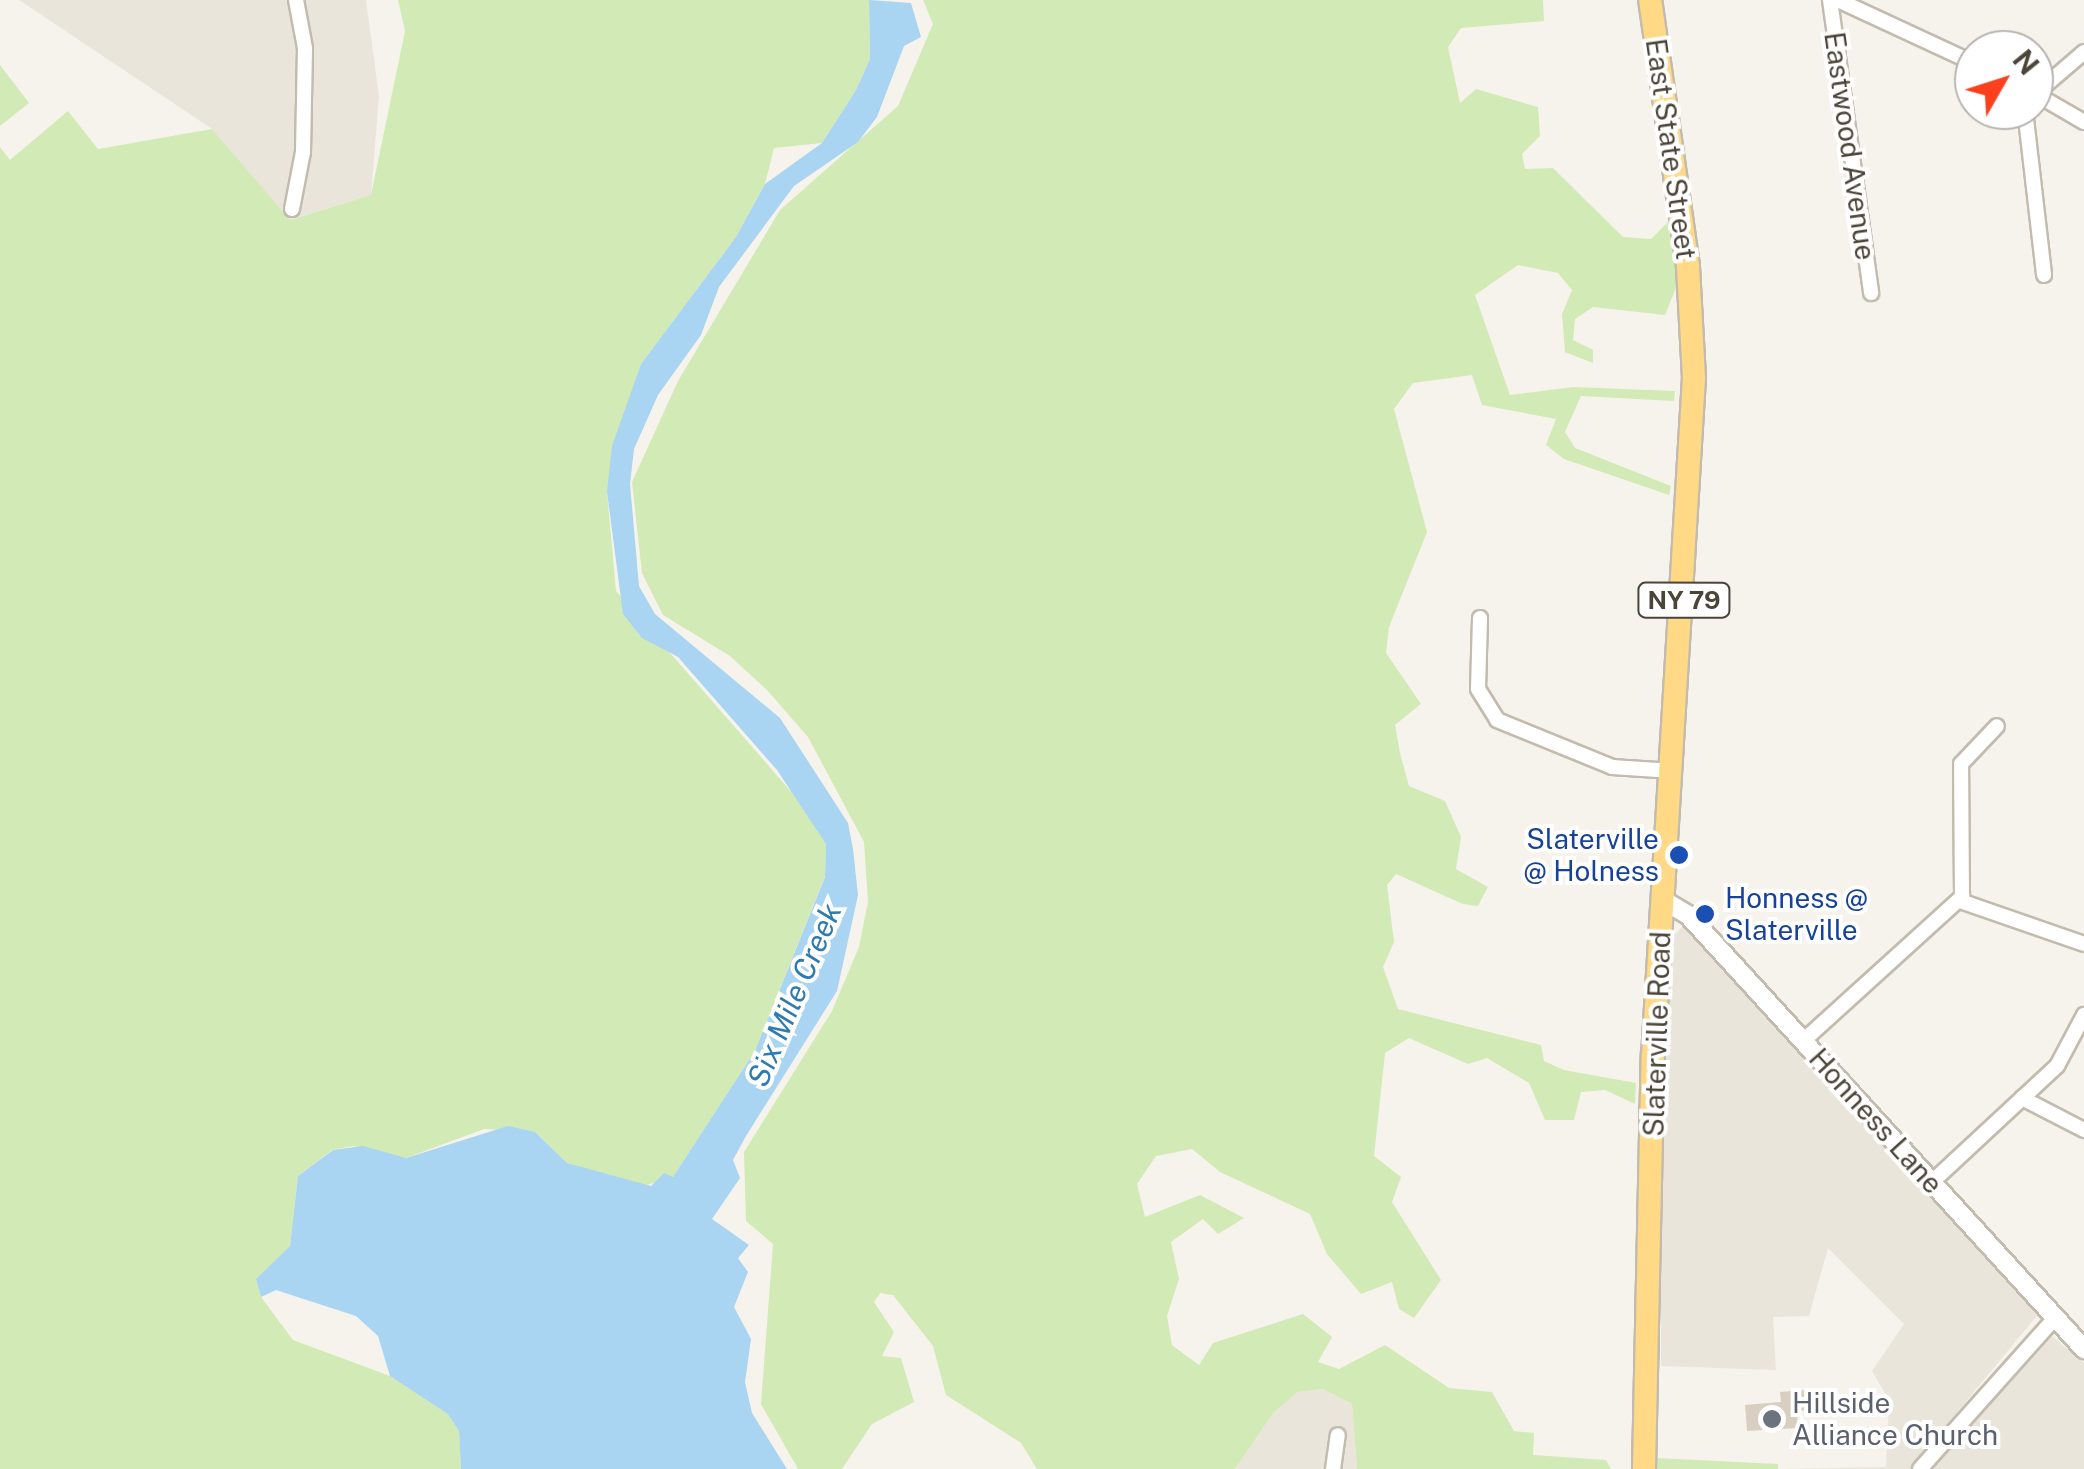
<!DOCTYPE html>
<html>
<head>
<meta charset="utf-8">
<style>
	body { margin:0 }
	#map { position:relative; width:2084px; height:1469px; overflow:hidden; background:#f6f3ec; font-family:"Public Sans",sans-serif }
	div>[style] { position:absolute }
	.residential>* { inset:0; background:#eae5da }
	.green>* { inset:0; background:#d2eab5 }
	.water>* { inset:0; background:#a9d4f2 }
	.building>* { inset:0; background:#d8cfc1 }
	.roads { filter:drop-shadow(2px 0 #c2bbae) drop-shadow(-2px 0 #c2bbae) drop-shadow(0 2px #c2bbae) drop-shadow(0 -2px #c2bbae) }
	.minor>* { height:14px; margin:-7px; padding:0 7px; transform-origin:7px; border-radius:7px; background:#fff }
	.tertiary>* { height:18px; margin:-9px; padding:0 9px; transform-origin:9px; border-radius:9px; background:#fff }
	.trunk>* { height:22px; margin:-11px; padding:0 11px; transform-origin:11px; border-radius:11px; background:#ffd985 }
	.dots>* { width:28px; height:28px; translate:-50% -50%; box-sizing:border-box; border:5px solid #fff; border-radius:50% }
	span { translate:-50% -50%; white-space:nowrap; text-align:center; line-height:1.15; -webkit-text-stroke:8px #fff; paint-order:stroke }
	.shield-label span { padding:2px 8px; background:#fff; border:2px solid; border-radius:8px; -webkit-text-stroke-width:0 }
	.shield-label { font-size:25px; color:#4b4439; font-weight:700 }
	.street-label { font-size:28px; color:#4b4439 }
	.transit-label { font-size:28px; color:#164399 }
	.right { translate:-100% -50%; text-align:right }
	.left { translate:0 -50%; text-align:left }
	.worship-label { font-size:28px; color:#5b616d }
	.water-label { font-size:30px; color:#2e7ab2; font-style:italic }
	.north { position:absolute; left:1954px; top:30px; width:100px; height:100px; box-sizing:border-box; background:#fff; border:2px solid #b7b4b0; border-radius:50%; rotate:51deg; font-size:28px; font-weight:700; line-height:40px; text-align:center; color:#4b4439 }
	.north::after { content:''; display:block; margin:auto; width:35px; height:45px; background:#fc3f1d; clip-path:polygon(50% 0,100% 100%,50% 72%,0 100%) }
</style>
</head>
<body>
<div id="map">
	<div class="residential">
		<i style="clip-path:polygon(19px 0,366px 0,379px 96px,371px 195px,289px 220px,212px 129px)"></i>
		<i style="clip-path:polygon(1683px 926px,2040px 1312px,1910px 1469px,1778px 1469px,1886px 1467px,1889px 1400px,1872px 1371px,1904px 1324px,1828px 1248px,1809px 1316px,1773px 1317px,1776px 1370px,1661px 1366px,1661px 1082px,1670px 939px)"></i>
		<i style="clip-path:polygon(2052px 1336px,2084px 1363px,2084px 1469px,1933px 1469px)"></i>
		<i style="clip-path:polygon(1324px 1389px,1352px 1404px,1357px 1469px,1235px 1469px,1274px 1412px,1298px 1392px)"></i>
	</div>
	<div class="green">
		<i style="clip-path:polygon(398px 0,869px 0,870px 59px,856px 90px,822px 143px,774px 148px,765px 184px,736px 237px,641px 364px,607px 492px,616px 591px,808px 811px,826px 844px,825px 876px,755px 1051px,673px 1177px,640px 1187px,567px 1163px,535px 1132px,484px 1129px,406px 1158px,354px 1146px,332px 1150px,298px 1176px,290px 1246px,256px 1279px,261px 1297px,293px 1340px,390px 1376px,448px 1413px,459px 1431px,461px 1469px,0 1469px,0 147px,10px 160px,68px 111px,98px 149px,212px 129px,290px 220px,371px 195px,405px 31px)"></i>
		<i style="clip-path:polygon(923px 0,1543px 0,1544px 21px,1461px 28px,1448px 47px,1460px 103px,1476px 89px,1538px 107px,1540px 136px,1522px 154px,1525px 169px,1553px 168px,1623px 237px,1651px 239px,1670px 220px,1677px 285px,1665px 315px,1593px 307px,1575px 319px,1573px 340px,1593px 350px,1593px 363px,1565px 352px,1562px 314px,1572px 290px,1558px 273px,1518px 265px,1475px 295px,1510px 395px,1573px 387px,1675px 391px,1674px 401px,1581px 396px,1565px 432px,1575px 448px,1671px 486px,1669px 495px,1564px 459px,1546px 445px,1556px 419px,1482px 405px,1472px 375px,1413px 383px,1394px 409px,1427px 532px,1389px 627px,1386px 653px,1421px 704px,1395px 725px,1400px 753px,1409px 786px,1445px 801px,1461px 837px,1456px 869px,1488px 887px,1478px 906px,1463px 904px,1396px 874px,1387px 885px,1394px 942px,1383px 967px,1398px 1009px,1541px 1045px,1544px 1061px,1564px 1070px,1636px 1083px,1635px 1104px,1605px 1090px,1581px 1092px,1574px 1120px,1545px 1120px,1529px 1083px,1487px 1058px,1468px 1064px,1409px 1038px,1385px 1053px,1374px 1156px,1401px 1177px,1392px 1202px,1441px 1280px,1414px 1318px,1399px 1309px,1392px 1282px,1361px 1294px,1327px 1254px,1310px 1214px,1220px 1172px,1192px 1149px,1156px 1156px,1137px 1184px,1145px 1217px,1200px 1195px,1244px 1218px,1218px 1234px,1203px 1219px,1171px 1242px,1179px 1279px,1167px 1316px,1172px 1345px,1199px 1365px,1213px 1343px,1303px 1314px,1332px 1337px,1318px 1362px,1339px 1369px,1385px 1345px,1449px 1388px,1492px 1392px,1514px 1431px,1534px 1433px,1533px 1455px,1606px 1460px,1611px 1469px,1357px 1469px,1352px 1404px,1323px 1389px,1298px 1392px,1274px 1412px,1235px 1469px,1037px 1469px,1021px 1443px,946px 1395px,933px 1346px,893px 1295px,880px 1293px,874px 1302px,894px 1332px,882px 1356px,901px 1358px,914px 1402px,872px 1424px,842px 1469px,798px 1469px,761px 1404px,773px 1244px,746px 1221px,744px 1152px,832px 1011px,859px 947px,868px 902px,864px 842px,808px 737px,767px 690px,730px 656px,663px 615px,642px 573px,632px 482px,678px 381px,780px 210px,898px 106px,933px 24px)"></i>
		<i style="clip-path:polygon(0 65px,29px 103px,0 126px)"></i>
		<i style="clip-path:polygon(1656px 1458px,1778px 1464px,1778px 1469px,1656px 1469px)"></i>
	</div>
	<div class="water">
		<i style="clip-path:polygon(869px 0,911px 3px,921px 37px,904px 46px,877px 117px,858px 142px,794px 186px,719px 287px,701px 335px,658px 395px,634px 449px,630px 484px,639px 586px,655px 614px,780px 718px,848px 823px,853px 849px,858px 895px,837px 991px,746px 1136px,733px 1160px,740px 1178px,712px 1219px,749px 1245px,738px 1258px,748px 1272px,734px 1307px,751px 1339px,745px 1382px,752px 1413px,787px 1469px,461px 1469px,459px 1431px,448px 1414px,390px 1376px,378px 1336px,356px 1316px,276px 1290px,261px 1297px,256px 1279px,290px 1246px,298px 1176px,333px 1150px,363px 1146px,406px 1158px,508px 1126px,535px 1132px,567px 1163px,651px 1186px,664px 1173px,673px 1177px,755px 1051px,825px 877px,826px 844px,777px 770px,678px 657px,642px 638px,623px 614px,607px 492px,612px 446px,641px 364px,736px 237px,765px 184px,822px 143px,856px 90px,870px 59px)"></i>
	</div>
	<div class="building">
		<i style="clip-path:polygon(1803px 1390px,1815px 1395px,1816px 1409px,1797px 1411px,1798px 1428px,1747px 1431px,1745px 1405px,1781px 1402px,1780px 1392px)"></i>
	</div>
	<div class="roads">
		<div class="minor">
			<i style="left:1830px;top:0;width:296px;rotate:82deg"></i>
			<i style="left:1838px;top:0;width:150px;rotate:24.9deg"></i>
			<i style="left:2034px;top:93px;width:58px;rotate:30.1deg"></i>
			<i style="left:2034px;top:95px;width:66px;rotate:-40.7deg"></i>
			<i style="left:2025px;top:110px;width:166px;rotate:83.4deg"></i>
			<i style="left:292px;top:209px;width:58px;rotate:-79.1deg"></i>
			<i style="left:303px;top:152px;width:104px;rotate:-88.9deg"></i>
			<i style="left:305px;top:48px;width:49px;rotate:-100.6deg"></i>
			<i style="left:1480px;top:618px;width:71px;rotate:91.6deg"></i>
			<i style="left:1478px;top:689px;width:36px;rotate:58deg"></i>
			<i style="left:1497px;top:720px;width:124px;rotate:22.2deg"></i>
			<i style="left:1612px;top:767px;width:61px;rotate:3.8deg"></i>
			<i style="left:1960px;top:901px;width:131px;rotate:19.1deg"></i>
			<i style="left:1803px;top:1041px;width:215px;rotate:-42.2deg"></i>
			<i style="left:1962px;top:897px;width:133px;rotate:-90.4deg"></i>
			<i style="left:1961px;top:764px;width:52px;rotate:-46.5deg"></i>
			<i style="left:2022px;top:1098px;width:70px;rotate:27.3deg"></i>
			<i style="left:1932px;top:1182px;width:171px;rotate:-42.9deg"></i>
			<i style="left:2057px;top:1066px;width:58px;rotate:-62.1deg"></i>
			<i style="left:1333px;top:1469px;width:34px;rotate:-82deg"></i>
			<i style="left:1920px;top:1469px;width:204px;rotate:-48.2deg"></i>
		</div>
		<div class="tertiary">
			<i style="left:1663px;top:900px;width:29px;rotate:31deg"></i>
			<i style="left:1688px;top:915px;width:588px;rotate:47.62deg"></i>
		</div>
		<div class="trunk">
			<i style="left:1644px;top:1469px;width:413px;rotate:-88.8deg"></i>
			<i style="left:1653px;top:1056px;width:679px;rotate:-86.54deg"></i>
			<i style="left:1694px;top:378px;width:112px;rotate:-93.1deg"></i>
			<i style="left:1688px;top:266px;width:269px;rotate:-98.1deg"></i>
		</div>
	</div>
	<div class="dots">
		<i style="left:1679px;top:855px;background:#1a4fb4"></i>
		<i style="left:1705px;top:914px;background:#1a4fb4"></i>
		<i style="left:1772px;top:1419px;background:#6b7280"></i>
	</div>
	<div class="shield-label">
		<span style="left:1684px;top:600px">NY 79</span>
	</div>
	<div class="street-label">
		<span style="left:1850px;top:146px;rotate:82deg">Eastwood Avenue</span>
		<span style="left:1671px;top:149px;rotate:82deg">East State Street</span>
		<span style="left:1657px;top:1034px;rotate:-88deg">Slaterville Road</span>
		<span style="left:1876px;top:1121px;rotate:48deg">Honness Lane</span>
	</div>
	<div class="transit-label">
		<span class="right" style="left:1659px;top:855px">Slaterville<br>@ Holness</span>
		<span class="left" style="left:1725px;top:914px">Honness @<br>Slaterville</span>
	</div>
	<div class="worship-label">
		<span class="left" style="left:1792px;top:1419px">Hillside<br>Alliance Church</span>
	</div>
	<div class="water-label">
		<span style="left:794px;top:995px;rotate:-67deg">Six Mile Creek</span>
	</div>
	<div class="north">N</div>
</div>
</body>
</html>
